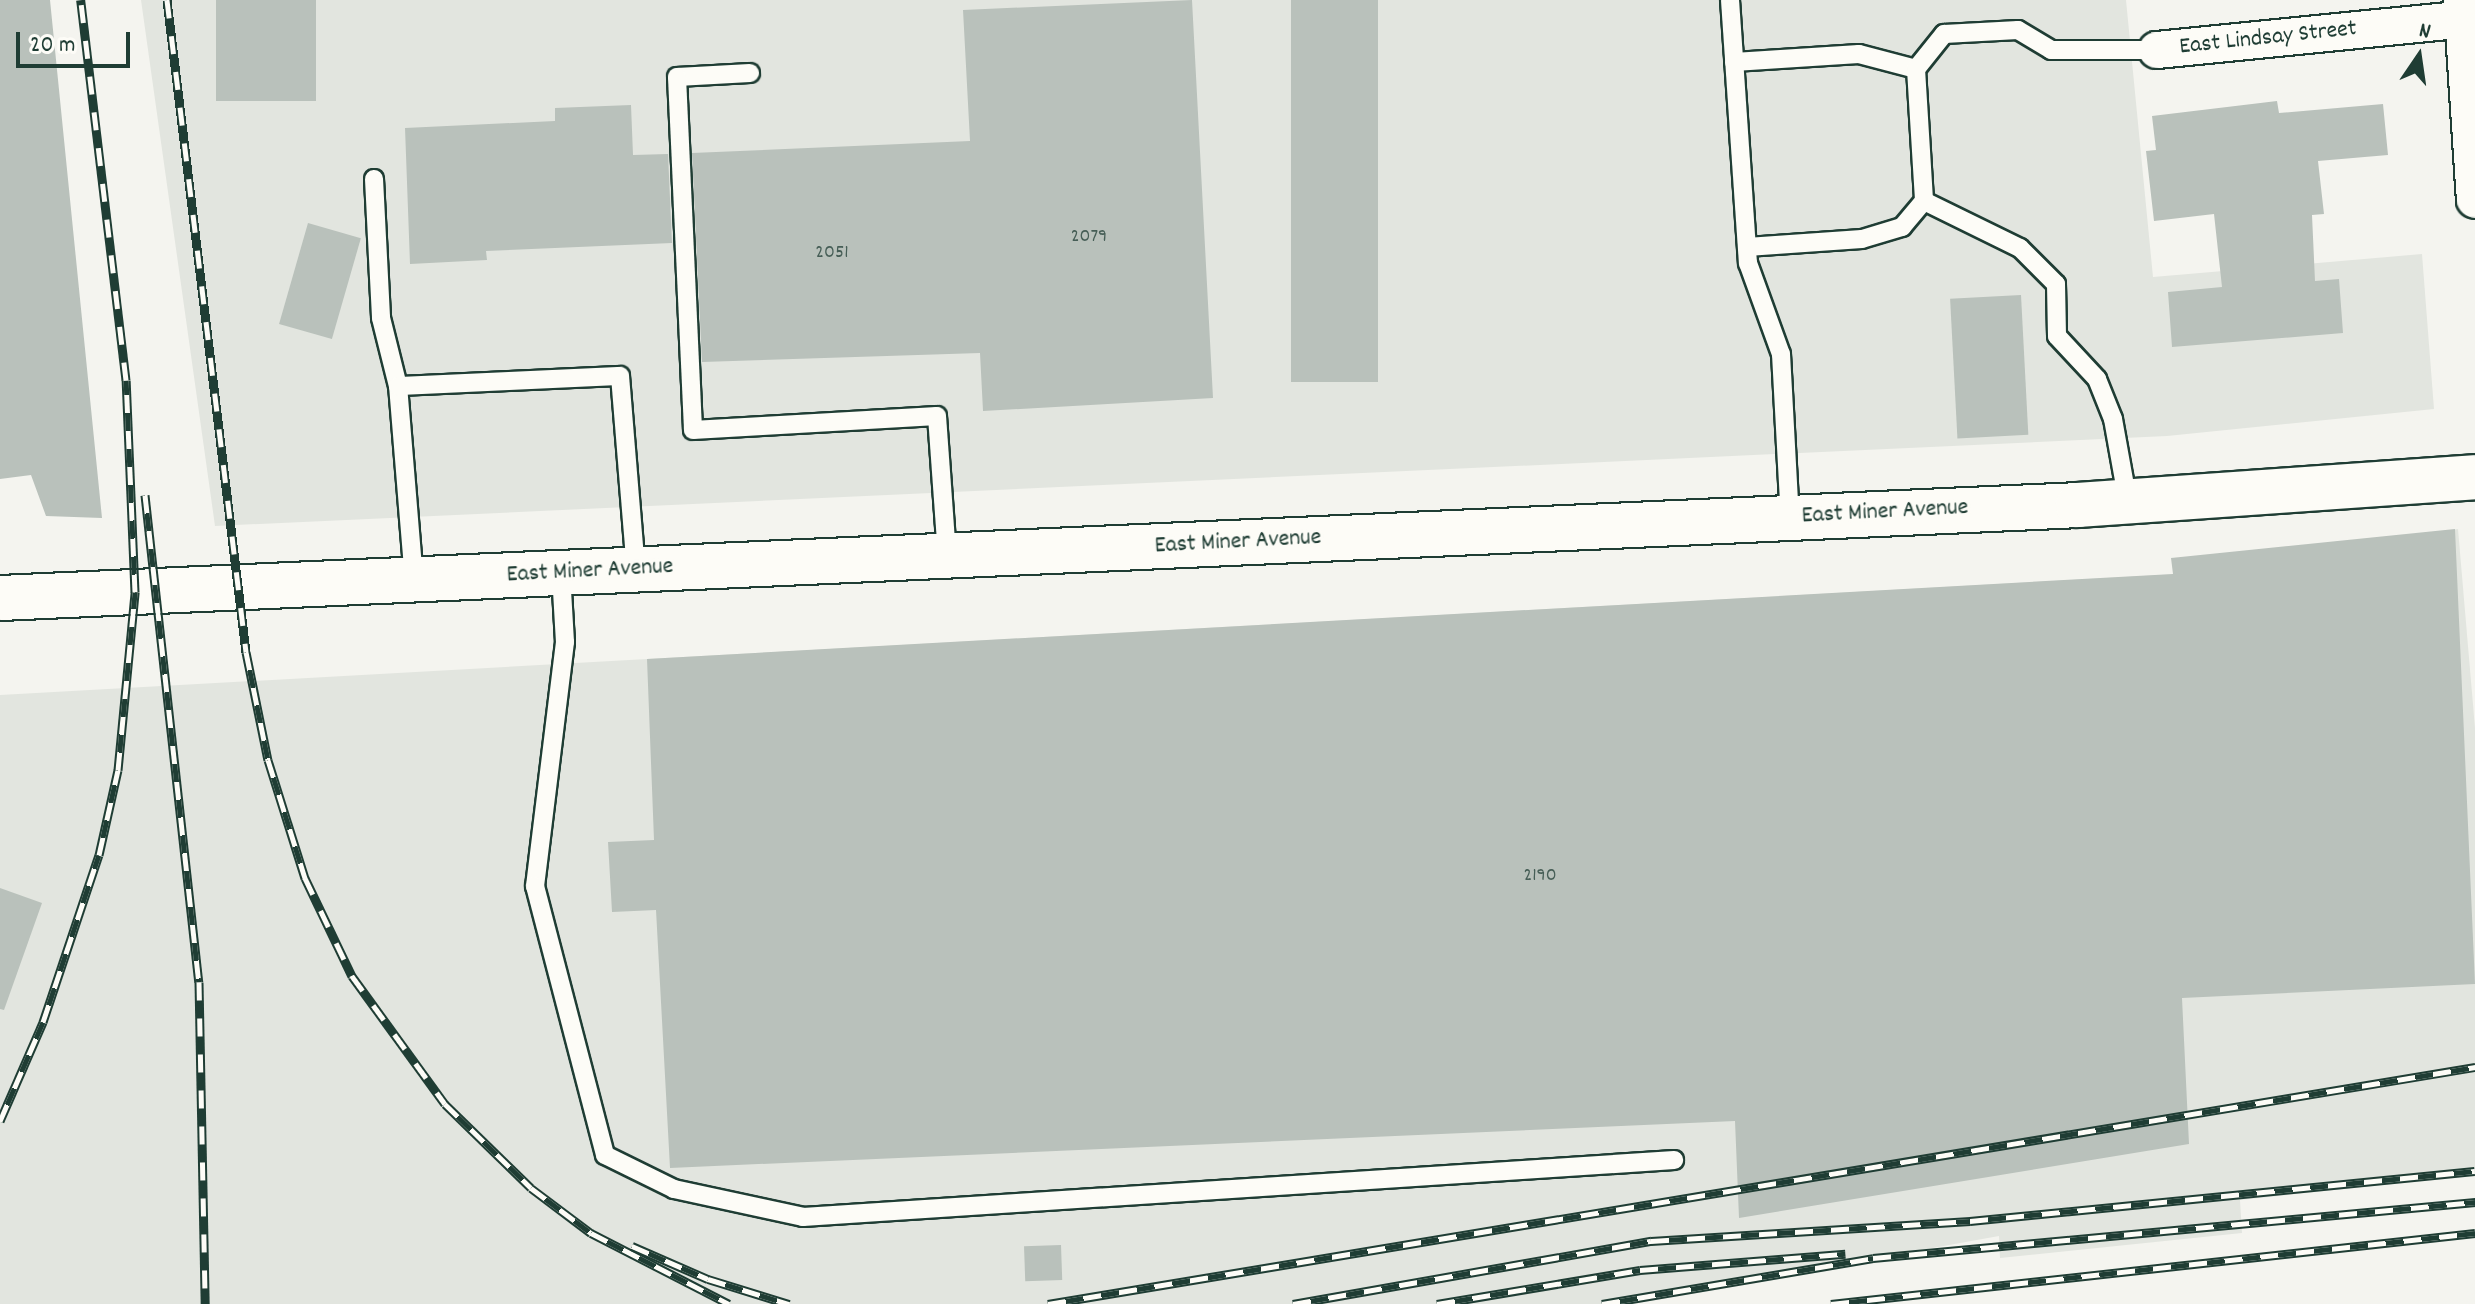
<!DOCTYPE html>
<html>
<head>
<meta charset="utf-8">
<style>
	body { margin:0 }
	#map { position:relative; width:2475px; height:1304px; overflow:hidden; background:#f4f4ef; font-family:Dekko,sans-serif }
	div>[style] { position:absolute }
	.built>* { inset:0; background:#e2e5df }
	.building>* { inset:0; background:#b9c1bb; transform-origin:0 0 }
	.roads { filter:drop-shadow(2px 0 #1f3d34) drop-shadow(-2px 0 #1f3d34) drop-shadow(0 2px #1f3d34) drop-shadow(0 -2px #1f3d34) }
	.lane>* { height:18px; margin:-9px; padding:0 9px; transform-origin:9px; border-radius:9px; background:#fdfcf7 }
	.street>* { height:36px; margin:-18px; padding:0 18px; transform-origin:18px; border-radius:18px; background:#fdfcf7 }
	.secondary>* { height:44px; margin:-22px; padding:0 22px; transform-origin:22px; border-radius:22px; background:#fdfcf7 }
	.rail>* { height:9px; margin-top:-4.5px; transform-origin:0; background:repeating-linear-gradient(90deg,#fdfcf7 0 18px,#1f3d34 0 36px); box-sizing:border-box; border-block:2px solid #1f3d34 }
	span { translate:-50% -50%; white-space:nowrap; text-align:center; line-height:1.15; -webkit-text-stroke:6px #fdfcf7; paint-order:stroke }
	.number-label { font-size:20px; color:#465e56 }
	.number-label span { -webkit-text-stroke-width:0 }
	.street-label { font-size:24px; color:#1f3d34 }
	.north { position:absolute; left:2379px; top:16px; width:80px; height:80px; -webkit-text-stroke:6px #fdfcf7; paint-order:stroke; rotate:13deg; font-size:22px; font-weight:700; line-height:32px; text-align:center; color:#1f3d34 }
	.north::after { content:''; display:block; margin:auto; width:28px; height:36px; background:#1f3d34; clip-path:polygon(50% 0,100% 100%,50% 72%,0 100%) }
	.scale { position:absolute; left:16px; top:32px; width:114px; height:36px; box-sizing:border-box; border:4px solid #1f3d34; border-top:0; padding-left:10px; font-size:24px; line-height:28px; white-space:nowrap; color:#1f3d34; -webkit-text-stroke:6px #fdfcf7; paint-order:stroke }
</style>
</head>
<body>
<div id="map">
	<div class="built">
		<i style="clip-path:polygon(141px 0,2126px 0,2153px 277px,2422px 254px,2434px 409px,2167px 436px,215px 526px)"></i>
		<i style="clip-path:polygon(2458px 529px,2475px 728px,2475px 1175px,2240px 1200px,2242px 1233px,2000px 1258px,1999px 1236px,1622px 1304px,0 1304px,0 695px,2179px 574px)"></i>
	</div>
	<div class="building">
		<i style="clip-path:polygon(0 0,50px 0,102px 518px,46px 516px,31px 475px,0 479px)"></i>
		<i style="left:216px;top:0;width:100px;height:101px"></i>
		<i style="clip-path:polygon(1192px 0,1213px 398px,983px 411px,980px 353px,702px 362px,692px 153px,970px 141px,963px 10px)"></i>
		<i style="left:1291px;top:0;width:87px;height:382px"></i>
		<i style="clip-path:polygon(2277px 101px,2279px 113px,2383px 104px,2388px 155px,2318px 161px,2324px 214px,2312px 215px,2315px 281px,2339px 279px,2343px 333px,2172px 347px,2168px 292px,2222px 287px,2214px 214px,2154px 221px,2146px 151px,2156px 150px,2152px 116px)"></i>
		<i style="clip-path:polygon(631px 105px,633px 155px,668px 154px,672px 243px,486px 251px,487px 260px,410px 264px,405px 128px,555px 121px,555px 108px)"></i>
		<i style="left:308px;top:223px;width:55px;height:105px;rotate:16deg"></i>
		<i style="left:2021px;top:295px;width:140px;height:71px;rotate:87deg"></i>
		<i style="clip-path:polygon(2455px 529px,2475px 984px,2182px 998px,2189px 1144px,1739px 1218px,1735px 1121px,670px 1168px,656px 910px,612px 912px,608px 842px,654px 840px,647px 659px,2173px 574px,2171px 558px)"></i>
		<i style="clip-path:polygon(0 888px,42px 903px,4px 1010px,0 1009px)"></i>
		<i style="left:1061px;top:1245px;width:35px;height:37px;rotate:88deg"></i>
	</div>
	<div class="roads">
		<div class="lane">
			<i style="left:1730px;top:0;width:264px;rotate:86.1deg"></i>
			<i style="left:1748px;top:263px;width:97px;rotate:70.1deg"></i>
			<i style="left:1781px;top:354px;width:164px;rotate:86.9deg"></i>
			<i style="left:1734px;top:62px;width:125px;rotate:-3.7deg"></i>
			<i style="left:1859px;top:54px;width:59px;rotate:14.7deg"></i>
			<i style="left:1916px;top:69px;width:132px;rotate:86.5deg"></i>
			<i style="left:1924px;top:201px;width:107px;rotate:26.1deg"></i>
			<i style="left:2020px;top:248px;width:51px;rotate:45deg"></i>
			<i style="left:2056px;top:284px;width:52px;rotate:88.9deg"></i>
			<i style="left:2057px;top:336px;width:59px;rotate:47.1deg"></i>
			<i style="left:2097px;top:379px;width:43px;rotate:68.2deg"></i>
			<i style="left:2113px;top:419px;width:84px;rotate:79.8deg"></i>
			<i style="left:1916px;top:69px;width:45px;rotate:-51.3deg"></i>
			<i style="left:1944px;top:34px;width:74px;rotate:-3.1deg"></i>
			<i style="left:2018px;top:30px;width:39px;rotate:31deg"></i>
			<i style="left:2051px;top:50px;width:106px"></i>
			<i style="left:750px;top:73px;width:73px;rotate:176.9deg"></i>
			<i style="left:677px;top:77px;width:353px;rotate:87.4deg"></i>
			<i style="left:693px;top:430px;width:244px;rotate:-3.3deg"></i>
			<i style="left:937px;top:416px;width:140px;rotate:85.9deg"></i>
			<i style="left:374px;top:179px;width:139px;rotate:87.1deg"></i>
			<i style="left:381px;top:318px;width:70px;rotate:76deg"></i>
			<i style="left:1747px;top:247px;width:115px;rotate:-4deg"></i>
			<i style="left:1862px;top:239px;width:42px;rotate:-16.7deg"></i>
			<i style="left:1902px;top:227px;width:34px;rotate:-50deg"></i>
			<i style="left:561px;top:573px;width:69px;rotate:86.7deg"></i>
			<i style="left:565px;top:642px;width:246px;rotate:97deg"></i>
			<i style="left:535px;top:886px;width:278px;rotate:75.4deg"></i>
			<i style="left:605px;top:1155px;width:77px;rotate:26.2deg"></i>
			<i style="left:674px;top:1189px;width:132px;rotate:12.2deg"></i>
			<i style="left:803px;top:1217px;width:873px;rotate:-3.74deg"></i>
			<i style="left:414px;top:580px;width:195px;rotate:-94.7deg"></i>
			<i style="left:398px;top:386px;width:222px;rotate:-2.6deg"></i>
			<i style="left:620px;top:376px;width:195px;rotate:85.3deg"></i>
		</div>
		<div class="street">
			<i style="left:2462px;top:0;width:200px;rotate:86.3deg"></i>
			<i style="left:2157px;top:50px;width:320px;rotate:-5.7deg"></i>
		</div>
		<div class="secondary">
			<i style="left:0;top:598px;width:2080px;rotate:-2.56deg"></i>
			<i style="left:2078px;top:505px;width:398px;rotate:-4deg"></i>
		</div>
	</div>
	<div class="rail">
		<i style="left:167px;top:0;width:657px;rotate:83.09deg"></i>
		<i style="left:246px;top:652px;width:110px;rotate:78.5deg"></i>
		<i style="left:268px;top:760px;width:124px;rotate:72.6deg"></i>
		<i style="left:305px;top:878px;width:109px;rotate:64.4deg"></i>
		<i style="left:352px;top:976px;width:158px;rotate:54deg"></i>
		<i style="left:445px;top:1104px;width:120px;rotate:44.3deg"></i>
		<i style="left:531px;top:1188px;width:75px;rotate:36.9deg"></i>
		<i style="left:591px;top:1233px;width:155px;rotate:27.2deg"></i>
		<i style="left:145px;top:495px;width:490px;rotate:83.7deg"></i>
		<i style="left:199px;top:982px;width:322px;rotate:88.9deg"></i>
		<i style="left:0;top:1121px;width:108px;rotate:-66.5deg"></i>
		<i style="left:43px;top:1022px;width:176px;rotate:-71.5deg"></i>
		<i style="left:99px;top:855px;width:87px;rotate:-77.4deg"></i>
		<i style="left:118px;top:770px;width:179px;rotate:-84.5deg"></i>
		<i style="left:135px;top:592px;width:212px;rotate:-92.4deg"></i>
		<i style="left:126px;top:380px;width:383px;rotate:-96.8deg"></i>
		<i style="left:632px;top:1246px;width:83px;rotate:23.5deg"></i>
		<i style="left:708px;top:1279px;width:85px;rotate:17.2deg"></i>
		<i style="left:1048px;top:1304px;width:1447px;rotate:-9.43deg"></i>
		<i style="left:1293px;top:1304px;width:364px;rotate:-10deg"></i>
		<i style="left:1651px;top:1241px;width:320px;rotate:-3.6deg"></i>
		<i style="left:1970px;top:1221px;width:507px;rotate:-5.65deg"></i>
		<i style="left:1437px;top:1304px;width:206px;rotate:-9.5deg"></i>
		<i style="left:1640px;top:1270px;width:206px;rotate:-4.5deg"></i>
		<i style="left:1602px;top:1304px;width:275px;rotate:-9.6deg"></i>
		<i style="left:1873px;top:1258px;width:605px;rotate:-5.31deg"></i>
		<i style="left:1831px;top:1304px;width:648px;rotate:-6.29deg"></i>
	</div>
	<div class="number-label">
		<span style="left:1089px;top:237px">2079</span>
		<span style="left:832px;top:253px">2051</span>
		<span style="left:1540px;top:876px">2190</span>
	</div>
	<div class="street-label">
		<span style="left:2268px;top:39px;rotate:-6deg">East Lindsay Street</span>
		<span style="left:1885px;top:513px;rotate:-3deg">East Miner Avenue</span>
		<span style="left:1238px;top:543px;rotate:-3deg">East Miner Avenue</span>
		<span style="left:590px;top:572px;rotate:-3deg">East Miner Avenue</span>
	</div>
	<div class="north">N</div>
	<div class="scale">20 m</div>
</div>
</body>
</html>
